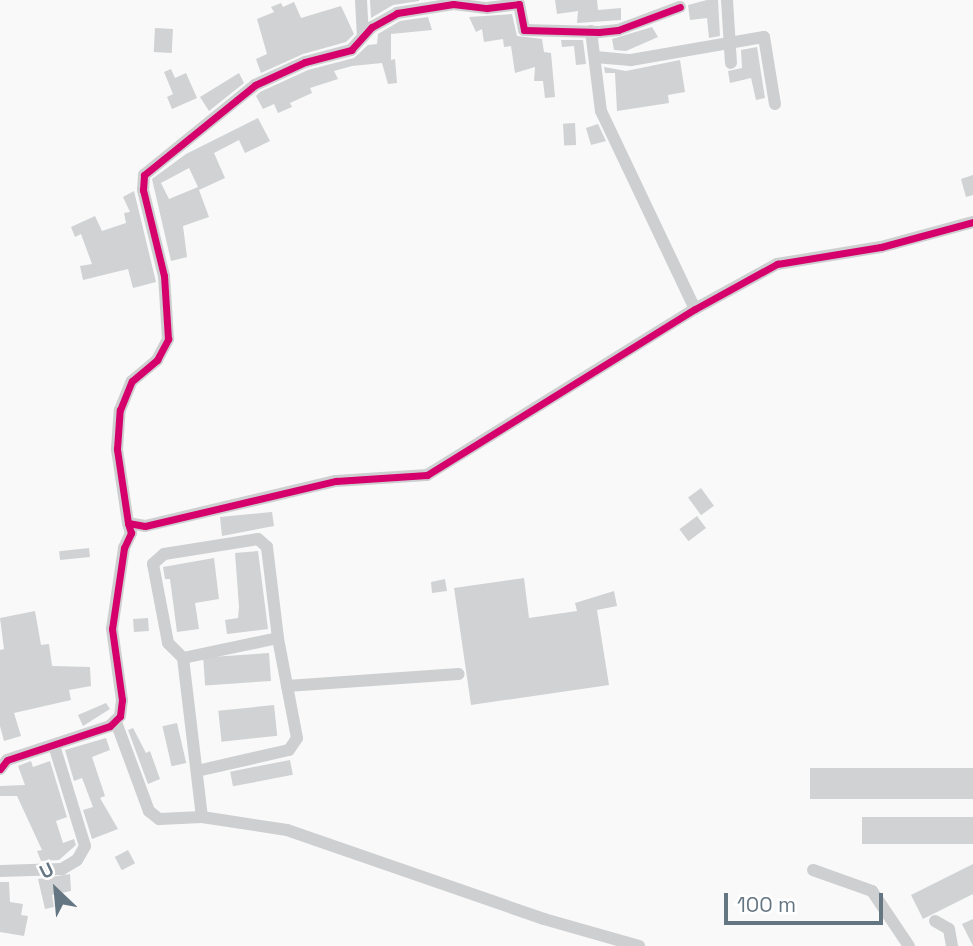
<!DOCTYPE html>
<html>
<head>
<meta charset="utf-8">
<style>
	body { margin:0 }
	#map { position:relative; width:973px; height:946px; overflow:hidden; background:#f9f9f9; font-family:"Space Grotesk",sans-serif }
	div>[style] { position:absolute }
	.building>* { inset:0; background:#d0d2d3; transform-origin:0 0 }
	.minor>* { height:12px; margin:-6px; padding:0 6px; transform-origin:6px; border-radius:6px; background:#cecfd0 }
	.cycleway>* { height:7px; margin:-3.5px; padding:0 3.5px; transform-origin:3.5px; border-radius:3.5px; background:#d6006c }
	span { translate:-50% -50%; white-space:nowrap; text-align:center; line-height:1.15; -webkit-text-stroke:7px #fff; paint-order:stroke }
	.north { position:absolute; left:21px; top:855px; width:70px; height:70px; -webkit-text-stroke:5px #fff; paint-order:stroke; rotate:334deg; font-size:19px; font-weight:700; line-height:28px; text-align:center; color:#657683 }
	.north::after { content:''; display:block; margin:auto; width:24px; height:32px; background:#657683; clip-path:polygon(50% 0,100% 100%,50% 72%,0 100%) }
	.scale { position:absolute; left:724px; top:893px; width:159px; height:32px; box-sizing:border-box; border:4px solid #657683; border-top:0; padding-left:9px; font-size:21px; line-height:24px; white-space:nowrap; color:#657683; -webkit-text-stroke:5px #fff; paint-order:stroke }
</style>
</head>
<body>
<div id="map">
	<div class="building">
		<i style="clip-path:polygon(370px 0,419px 0,419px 1px,393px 5px,371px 18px)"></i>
		<i style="clip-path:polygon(555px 0,597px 0,598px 10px,621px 8px,621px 20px,577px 23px,578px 11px,557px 14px)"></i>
		<i style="clip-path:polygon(707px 0,718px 0,720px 36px,709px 38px,707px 18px,690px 20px,688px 5px)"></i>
		<i style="clip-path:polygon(294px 2px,301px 18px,341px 6px,354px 34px,346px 42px,303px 54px,261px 73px,256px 59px,267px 54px,257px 19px,274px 12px,271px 7px,281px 3px,283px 7px)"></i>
		<i style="clip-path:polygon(512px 14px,517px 36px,542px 39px,544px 52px,551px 53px,555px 97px,545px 98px,543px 81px,534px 81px,535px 67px,515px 73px,511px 46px,504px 47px,503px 39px,484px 42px,482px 29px,476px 32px,469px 17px)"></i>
		<i style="clip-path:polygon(428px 17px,432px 30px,391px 34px,391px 60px,395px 59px,397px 83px,388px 84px,382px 63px,352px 66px,334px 71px,338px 79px,310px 88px,312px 93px,290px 103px,292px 107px,278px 113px,274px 104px,263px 109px,256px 96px,260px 92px,308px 70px,354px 58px,368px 45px,377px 44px,378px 34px,400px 21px)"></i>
		<i style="clip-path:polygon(652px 27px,658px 37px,626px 51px,614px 50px,612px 39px)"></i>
		<i style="left:155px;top:28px;width:18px;height:24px;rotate:3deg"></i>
		<i style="clip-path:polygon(561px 40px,583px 40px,586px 64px,576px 65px,574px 46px,562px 47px)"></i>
		<i style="clip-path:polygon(757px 47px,765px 98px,756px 100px,751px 78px,730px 83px,728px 71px,742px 68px,741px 50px)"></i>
		<i style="clip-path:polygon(680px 60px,685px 92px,668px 95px,669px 103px,617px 111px,615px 73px,605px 73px,604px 67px,626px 71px)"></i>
		<i style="clip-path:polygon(171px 69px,175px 78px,186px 73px,197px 98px,172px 109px,167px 97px,173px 94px,164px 72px)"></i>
		<i style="clip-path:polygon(239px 73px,244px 83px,209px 111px,200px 97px)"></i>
		<i style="clip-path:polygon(evenodd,258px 118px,270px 141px,245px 153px,239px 140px,214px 153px,225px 178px,199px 190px,209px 217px,183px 226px,187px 257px,171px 261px,152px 179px,186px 154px,258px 118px,189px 168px,198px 187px,169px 199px,161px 183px,189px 168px)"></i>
		<i style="left:575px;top:123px;width:22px;height:12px;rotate:87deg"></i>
		<i style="clip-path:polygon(598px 124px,606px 141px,591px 145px,586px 128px)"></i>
		<i style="clip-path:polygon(973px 175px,973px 195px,966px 197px,961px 179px)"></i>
		<i style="clip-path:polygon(134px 191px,156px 282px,133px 288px,128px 269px,83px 280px,80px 266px,92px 264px,81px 234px,75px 237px,71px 227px,95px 216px,102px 231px,126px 223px,124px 213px,130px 212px,123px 197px)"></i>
		<i style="left:701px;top:488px;width:22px;height:16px;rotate:54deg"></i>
		<i style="clip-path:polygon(272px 512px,274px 526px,222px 536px,220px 517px)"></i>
		<i style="left:697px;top:516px;width:15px;height:22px;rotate:53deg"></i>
		<i style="left:89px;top:548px;width:9px;height:30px;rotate:84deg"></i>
		<i style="clip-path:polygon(258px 551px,268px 629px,227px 634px,225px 620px,238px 618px,239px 607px,235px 553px)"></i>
		<i style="clip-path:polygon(214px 558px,219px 599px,195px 603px,199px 629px,177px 632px,170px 579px,165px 579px,163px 567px)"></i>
		<i style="clip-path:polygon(524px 578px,529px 618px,577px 611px,575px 603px,614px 591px,617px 606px,597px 610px,609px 685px,471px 705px,454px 588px)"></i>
		<i style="clip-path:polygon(445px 579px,447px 591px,432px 593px,431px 582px)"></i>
		<i style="clip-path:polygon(35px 611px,41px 645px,49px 644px,52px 666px,90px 667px,91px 686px,69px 690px,71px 700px,14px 713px,21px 736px,4px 741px,0 726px,0 650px,4px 649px,0 618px)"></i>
		<i style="left:148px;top:618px;width:13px;height:15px;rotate:86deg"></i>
		<i style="left:269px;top:653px;width:28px;height:66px;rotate:86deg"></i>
		<i style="clip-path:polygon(106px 703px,110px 709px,83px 726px,78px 715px)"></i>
		<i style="left:274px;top:705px;width:31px;height:56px;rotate:84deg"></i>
		<i style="left:177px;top:723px;width:41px;height:15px;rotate:77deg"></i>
		<i style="clip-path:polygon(133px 728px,146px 753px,150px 751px,160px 779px,148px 784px,128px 730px)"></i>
		<i style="clip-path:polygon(106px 738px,110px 750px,92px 757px,105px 796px,100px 798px,118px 829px,92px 839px,83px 810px,93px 807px,82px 778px,74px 781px,65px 750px)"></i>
		<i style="left:290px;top:760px;width:15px;height:61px;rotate:79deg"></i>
		<i style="clip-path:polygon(31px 761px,33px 767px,50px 761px,67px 817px,56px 821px,63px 843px,74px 839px,76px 845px,59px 860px,19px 862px,41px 861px,37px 851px,42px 850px,17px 796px,0 796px,0 786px,25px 785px,18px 766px)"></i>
		<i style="left:973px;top:768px;width:31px;height:163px;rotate:90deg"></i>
		<i style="left:973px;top:817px;width:27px;height:111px;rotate:90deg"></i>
		<i style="left:128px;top:850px;width:15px;height:15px;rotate:62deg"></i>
		<i style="clip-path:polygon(973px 864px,973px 894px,923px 919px,911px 895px)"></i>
		<i style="clip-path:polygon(70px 874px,71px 891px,52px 895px,54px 907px,45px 909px,38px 879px)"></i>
		<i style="clip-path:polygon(0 882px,9px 882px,10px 902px,23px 904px,21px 915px,28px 916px,24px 936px,0 932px)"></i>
		<i style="clip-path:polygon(973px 919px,973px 946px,962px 924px)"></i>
	</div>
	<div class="minor">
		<i style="left:361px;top:0;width:34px;rotate:87deg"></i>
		<i style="left:727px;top:0;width:63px;rotate:86.4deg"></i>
		<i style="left:591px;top:31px;width:81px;rotate:82.9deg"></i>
		<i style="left:601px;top:111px;width:219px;rotate:64.6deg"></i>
		<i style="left:595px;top:57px;width:36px;rotate:5deg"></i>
		<i style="left:631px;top:60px;width:135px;rotate:-9.8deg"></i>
		<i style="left:764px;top:37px;width:68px;rotate:80.7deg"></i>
		<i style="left:128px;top:523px;width:75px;rotate:-98.5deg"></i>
		<i style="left:117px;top:449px;width:39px;rotate:-86deg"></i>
		<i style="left:120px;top:410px;width:31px;rotate:-68deg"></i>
		<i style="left:132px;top:381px;width:33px;rotate:-40deg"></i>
		<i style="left:157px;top:360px;width:24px;rotate:-62deg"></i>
		<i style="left:168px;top:339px;width:63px;rotate:-93.6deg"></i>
		<i style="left:164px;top:276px;width:89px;rotate:-103.7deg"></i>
		<i style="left:143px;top:190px;width:15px;rotate:-86deg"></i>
		<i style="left:144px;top:175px;width:143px;rotate:-39deg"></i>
		<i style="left:255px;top:85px;width:55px;rotate:-24.7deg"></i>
		<i style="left:305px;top:62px;width:48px;rotate:-14.6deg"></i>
		<i style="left:351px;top:50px;width:31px;rotate:-48deg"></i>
		<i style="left:372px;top:27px;width:29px;rotate:-29deg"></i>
		<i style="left:397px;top:13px;width:57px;rotate:-9.1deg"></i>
		<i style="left:453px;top:4px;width:34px;rotate:7deg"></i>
		<i style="left:487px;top:8px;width:32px;rotate:-7deg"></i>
		<i style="left:519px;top:4px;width:26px;rotate:79deg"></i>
		<i style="left:524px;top:30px;width:75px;rotate:1.5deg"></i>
		<i style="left:599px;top:32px;width:19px;rotate:-6deg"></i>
		<i style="left:618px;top:30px;width:66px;rotate:-20.4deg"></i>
		<i style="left:183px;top:658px;width:97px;rotate:-11.9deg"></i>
		<i style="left:287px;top:686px;width:172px;rotate:-4deg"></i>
		<i style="left:116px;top:722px;width:95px;rotate:69.7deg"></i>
		<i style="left:149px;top:811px;width:13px;rotate:39deg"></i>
		<i style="left:159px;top:819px;width:43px;rotate:-2.7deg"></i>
		<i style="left:202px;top:817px;width:86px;rotate:8.7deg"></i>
		<i style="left:287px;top:830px;width:272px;rotate:19.1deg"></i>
		<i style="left:544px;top:919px;width:99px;rotate:15.9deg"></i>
		<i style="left:0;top:769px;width:11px;rotate:-52deg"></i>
		<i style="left:7px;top:760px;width:108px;rotate:-18.3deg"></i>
		<i style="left:110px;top:726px;width:14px;rotate:-45deg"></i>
		<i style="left:120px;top:716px;width:16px;rotate:-83deg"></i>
		<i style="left:122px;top:700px;width:72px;rotate:-98deg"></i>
		<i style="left:112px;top:629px;width:82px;rotate:-81.6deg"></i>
		<i style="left:124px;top:548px;width:17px;rotate:-65deg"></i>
		<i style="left:131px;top:533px;width:10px;rotate:-107deg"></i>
		<i style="left:128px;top:523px;width:17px;rotate:10deg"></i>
		<i style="left:145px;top:526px;width:196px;rotate:-13.3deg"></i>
		<i style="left:336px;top:481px;width:91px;rotate:-3.8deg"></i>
		<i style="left:427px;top:475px;width:315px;rotate:-31.8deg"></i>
		<i style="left:695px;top:309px;width:94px;rotate:-28.8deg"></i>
		<i style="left:777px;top:264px;width:105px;rotate:-9.3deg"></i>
		<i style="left:881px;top:247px;width:95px;rotate:-15.2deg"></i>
		<i style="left:197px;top:771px;width:94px;rotate:-12.9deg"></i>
		<i style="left:289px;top:750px;width:14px;rotate:-56deg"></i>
		<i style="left:297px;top:738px;width:102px;rotate:-100.8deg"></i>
		<i style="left:278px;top:638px;width:92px;rotate:-96.9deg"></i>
		<i style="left:267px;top:547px;width:12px;rotate:-138deg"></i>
		<i style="left:258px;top:539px;width:95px;rotate:170.9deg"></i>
		<i style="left:164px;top:554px;width:15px;rotate:138deg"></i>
		<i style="left:153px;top:564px;width:80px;rotate:79.2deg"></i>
		<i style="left:168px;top:643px;width:21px;rotate:45deg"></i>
		<i style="left:183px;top:658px;width:160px;rotate:83.2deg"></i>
		<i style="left:813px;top:870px;width:63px;rotate:19.6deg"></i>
		<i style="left:872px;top:891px;width:66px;rotate:56.1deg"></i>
		<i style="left:0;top:871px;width:62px;rotate:-1.8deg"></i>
		<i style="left:62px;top:869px;width:17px;rotate:-31deg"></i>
		<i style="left:77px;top:860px;width:16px;rotate:-60deg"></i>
		<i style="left:85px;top:846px;width:106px;rotate:-107.1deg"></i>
		<i style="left:935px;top:921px;width:16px;rotate:30deg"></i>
		<i style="left:949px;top:929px;width:17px;rotate:80deg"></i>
	</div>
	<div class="cycleway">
		<i style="left:128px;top:523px;width:75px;rotate:-98.5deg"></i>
		<i style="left:117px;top:449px;width:39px;rotate:-86deg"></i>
		<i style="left:120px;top:410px;width:31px;rotate:-68deg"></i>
		<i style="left:132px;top:381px;width:33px;rotate:-40deg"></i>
		<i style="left:157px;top:360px;width:24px;rotate:-62deg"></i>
		<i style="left:168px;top:339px;width:63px;rotate:-93.6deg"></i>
		<i style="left:164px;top:276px;width:89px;rotate:-103.7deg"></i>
		<i style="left:143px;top:190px;width:15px;rotate:-86deg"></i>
		<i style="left:144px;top:175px;width:143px;rotate:-39deg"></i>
		<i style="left:255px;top:85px;width:55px;rotate:-24.7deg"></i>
		<i style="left:305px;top:62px;width:48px;rotate:-14.6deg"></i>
		<i style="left:351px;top:50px;width:31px;rotate:-48deg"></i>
		<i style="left:372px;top:27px;width:29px;rotate:-29deg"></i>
		<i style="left:397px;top:13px;width:57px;rotate:-9.1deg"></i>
		<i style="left:453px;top:4px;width:34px;rotate:7deg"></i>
		<i style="left:487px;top:8px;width:32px;rotate:-7deg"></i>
		<i style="left:519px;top:4px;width:26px;rotate:79deg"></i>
		<i style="left:524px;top:30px;width:75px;rotate:1.5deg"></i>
		<i style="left:599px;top:32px;width:19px;rotate:-6deg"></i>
		<i style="left:618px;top:30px;width:66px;rotate:-20.4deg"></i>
		<i style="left:0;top:769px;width:11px;rotate:-52deg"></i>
		<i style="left:7px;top:760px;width:108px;rotate:-18.3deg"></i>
		<i style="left:110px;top:726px;width:14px;rotate:-45deg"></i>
		<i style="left:120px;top:716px;width:16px;rotate:-83deg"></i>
		<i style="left:122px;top:700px;width:72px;rotate:-98deg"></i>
		<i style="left:112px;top:629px;width:82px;rotate:-81.6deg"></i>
		<i style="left:124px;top:548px;width:17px;rotate:-65deg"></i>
		<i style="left:131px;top:533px;width:10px;rotate:-107deg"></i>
		<i style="left:128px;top:523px;width:17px;rotate:10deg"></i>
		<i style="left:145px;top:526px;width:196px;rotate:-13.3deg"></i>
		<i style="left:336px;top:481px;width:91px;rotate:-3.8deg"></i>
		<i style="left:427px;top:475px;width:315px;rotate:-31.8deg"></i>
		<i style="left:695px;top:309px;width:94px;rotate:-28.8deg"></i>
		<i style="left:777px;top:264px;width:105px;rotate:-9.3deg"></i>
		<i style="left:881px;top:247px;width:95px;rotate:-15.2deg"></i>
	</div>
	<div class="north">U</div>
	<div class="scale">100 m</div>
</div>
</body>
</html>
